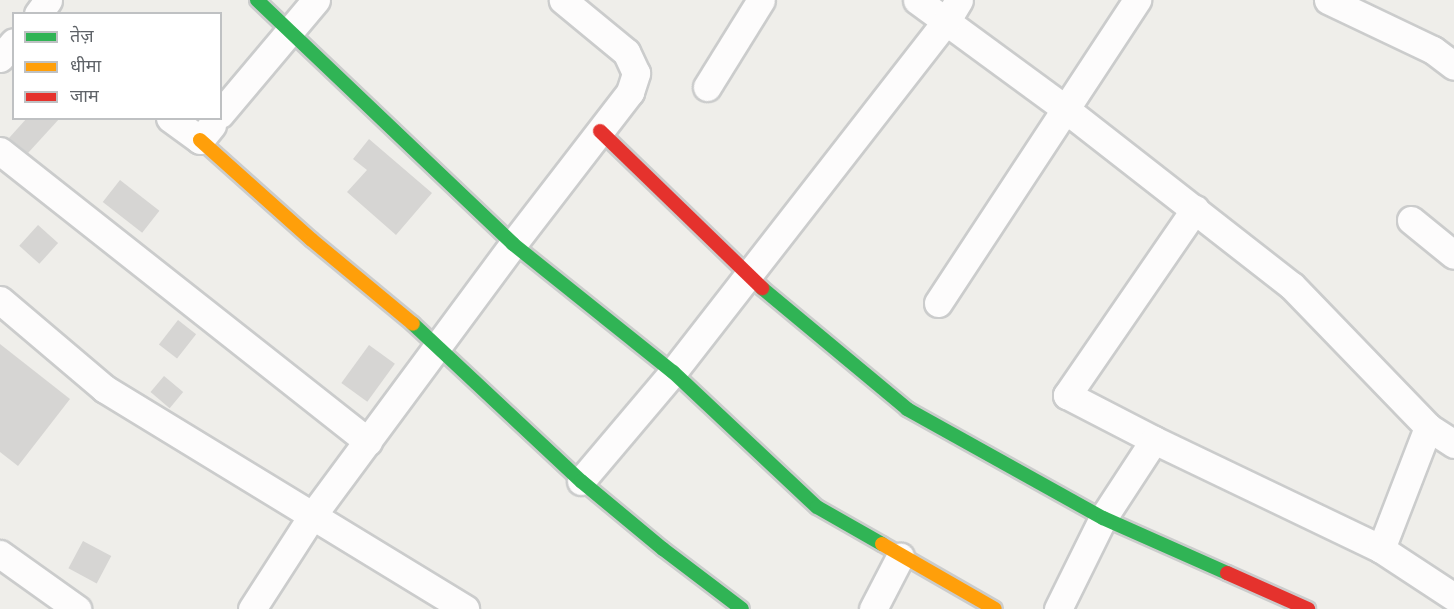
<!DOCTYPE html>
<html>
<head>
<meta charset="utf-8">
<style>
	body { margin:0 }
	#map { position:relative; width:1454px; height:609px; overflow:hidden; background:#efeeea; font-family:"Roboto Condensed","Noto Sans Devanagari",sans-serif }
	div>[style] { position:absolute }
	.building>* { inset:0; background:#d6d5d3; transform-origin:0 0 }
	.roads { filter:drop-shadow(2px 0 #cbcccc) drop-shadow(-2px 0 #cbcccc) drop-shadow(0 2px #cbcccc) drop-shadow(0 -2px #cbcccc) }
	.street>* { height:27px; margin:-13.5px; padding:0 13.5px; transform-origin:13.5px; border-radius:13.5px; background:#fdfcfc }
	.fast>* { height:14px; margin:-7px; padding:0 7px; transform-origin:7px; border-radius:7px; background:#30b455 }
	.slow>* { height:14px; margin:-7px; padding:0 7px; transform-origin:7px; border-radius:7px; background:#ff9f0a }
	.jam>* { height:14px; margin:-7px; padding:0 7px; transform-origin:7px; border-radius:7px; background:#e5322d }
	span { translate:-50% -50%; white-space:nowrap; text-align:center; line-height:1.15; -webkit-text-stroke:4.5px #fff; paint-order:stroke }
	.legend { position:absolute; left:12px; top:12px; width:210px; height:108px; box-sizing:border-box; background:#fff; border:2px solid #bfc1c3; margin:0; padding:8px 10px; list-style:none; font-size:18px; color:#5f6368 }
	.legend li { display:flex; align-items:center; gap:12px; height:30px }
	.legend b { width:30px; border:2px solid #bfc1c3 }
</style>
</head>
<body>
<div id="map">
	<div class="building">
		<i style="clip-path:polygon(27px 118px,60px 118px,28px 153px,9px 138px)"></i>
		<i style="clip-path:polygon(369px 139px,432px 193px,396px 235px,347px 192px,367px 170px,353px 159px)"></i>
		<i style="left:120px;top:180px;width:50px;height:28px;rotate:38deg"></i>
		<i style="left:38px;top:225px;width:27px;height:28px;rotate:42deg"></i>
		<i style="left:178px;top:320px;width:23px;height:31px;rotate:38deg"></i>
		<i style="clip-path:polygon(0 344px,70px 399px,18px 466px,0 452px)"></i>
		<i style="left:369px;top:345px;width:32px;height:47px;rotate:36deg"></i>
		<i style="left:164px;top:376px;width:25px;height:21px;rotate:40deg"></i>
		<i style="left:83px;top:541px;width:32px;height:31px;rotate:28deg"></i>
	</div>
	<div class="roads">
		<div class="street">
			<i style="left:917px;top:0;width:182px;rotate:36.3deg"></i>
			<i style="left:1064px;top:108px;width:289px;rotate:38deg"></i>
			<i style="left:1292px;top:286px;width:196px;rotate:46deg"></i>
			<i style="left:1428px;top:427px;width:31px;rotate:33deg"></i>
			<i style="left:1328px;top:0;width:116px;rotate:25.5deg"></i>
			<i style="left:1433px;top:50px;width:26px;rotate:37deg"></i>
			<i style="left:38px;top:14px;width:17px;rotate:-54deg"></i>
			<i style="left:0;top:58px;width:21px;rotate:-49deg"></i>
			<i style="left:707px;top:87px;width:102px;rotate:-58.2deg"></i>
			<i style="left:220px;top:114px;width:149px;rotate:-49.9deg"></i>
			<i style="left:170px;top:118px;width:37px;rotate:36deg"></i>
			<i style="left:200px;top:140px;width:19px;rotate:-51deg"></i>
			<i style="left:0;top:151px;width:469px;rotate:38.3deg"></i>
			<i style="left:1195px;top:209px;width:226px;rotate:124.5deg"></i>
			<i style="left:1067px;top:395px;width:98px;rotate:27.3deg"></i>
			<i style="left:1154px;top:440px;width:252px;rotate:25.6deg"></i>
			<i style="left:1381px;top:549px;width:87px;rotate:33.3deg"></i>
			<i style="left:1411px;top:220px;width:55px;rotate:39.1deg"></i>
			<i style="left:0;top:300px;width:138px;rotate:40.3deg"></i>
			<i style="left:105px;top:389px;width:422px;rotate:31.4deg"></i>
			<i style="left:938px;top:303px;width:363px;rotate:-56.7deg"></i>
			<i style="left:581px;top:481px;width:143px;rotate:-49.8deg"></i>
			<i style="left:673px;top:372px;width:446px;rotate:-52.1deg"></i>
			<i style="left:947px;top:20px;width:23px;rotate:-59deg"></i>
			<i style="left:1381px;top:549px;width:131px;rotate:-68.9deg"></i>
			<i style="left:0;top:554px;width:95px;rotate:35.5deg"></i>
			<i style="left:252px;top:609px;width:111px;rotate:-57.2deg"></i>
			<i style="left:312px;top:516px;width:338px;rotate:-53.5deg"></i>
			<i style="left:513px;top:244px;width:192px;rotate:-52.4deg"></i>
			<i style="left:630px;top:92px;width:20px;rotate:-72deg"></i>
			<i style="left:636px;top:73px;width:23px;rotate:-115deg"></i>
			<i style="left:626px;top:52px;width:82px;rotate:-140.5deg"></i>
			<i style="left:873px;top:609px;width:59px;rotate:-62.6deg"></i>
			<i style="left:1058px;top:609px;width:102px;rotate:-63.7deg"></i>
			<i style="left:1103px;top:518px;width:93px;rotate:-56.8deg"></i>
		</div>
		<div class="fast">
			<i style="left:257px;top:0;width:354px;rotate:43.6deg"></i>
			<i style="left:513px;top:244px;width:205px;rotate:38.7deg"></i>
			<i style="left:673px;top:372px;width:197px;rotate:43.2deg"></i>
			<i style="left:817px;top:507px;width:75px;rotate:29.6deg"></i>
			<i style="left:762px;top:288px;width:189px;rotate:39.8deg"></i>
			<i style="left:907px;top:409px;width:224px;rotate:29.1deg"></i>
			<i style="left:1103px;top:518px;width:136px;rotate:23.9deg"></i>
			<i style="left:413px;top:324px;width:230px;rotate:43.1deg"></i>
			<i style="left:581px;top:481px;width:107px;rotate:39.7deg"></i>
			<i style="left:663px;top:549px;width:99px;rotate:37.2deg"></i>
		</div>
		<div class="slow">
			<i style="left:200px;top:140px;width:150px;rotate:41.8deg"></i>
			<i style="left:312px;top:240px;width:131px;rotate:39.7deg"></i>
			<i style="left:882px;top:544px;width:130px;rotate:29.9deg"></i>
		</div>
		<div class="jam">
			<i style="left:600px;top:131px;width:226px;rotate:44.1deg"></i>
			<i style="left:1227px;top:573px;width:89px;rotate:24deg"></i>
		</div>
	</div>
	<ul class="legend">
	<li><b style="height:8px;background:#30b455"></b>तेज़</li>
	<li><b style="height:8px;background:#ff9f0a"></b>धीमा</li>
	<li><b style="height:8px;background:#e5322d"></b>जाम</li>
	</ul>
</div>
</body>
</html>
